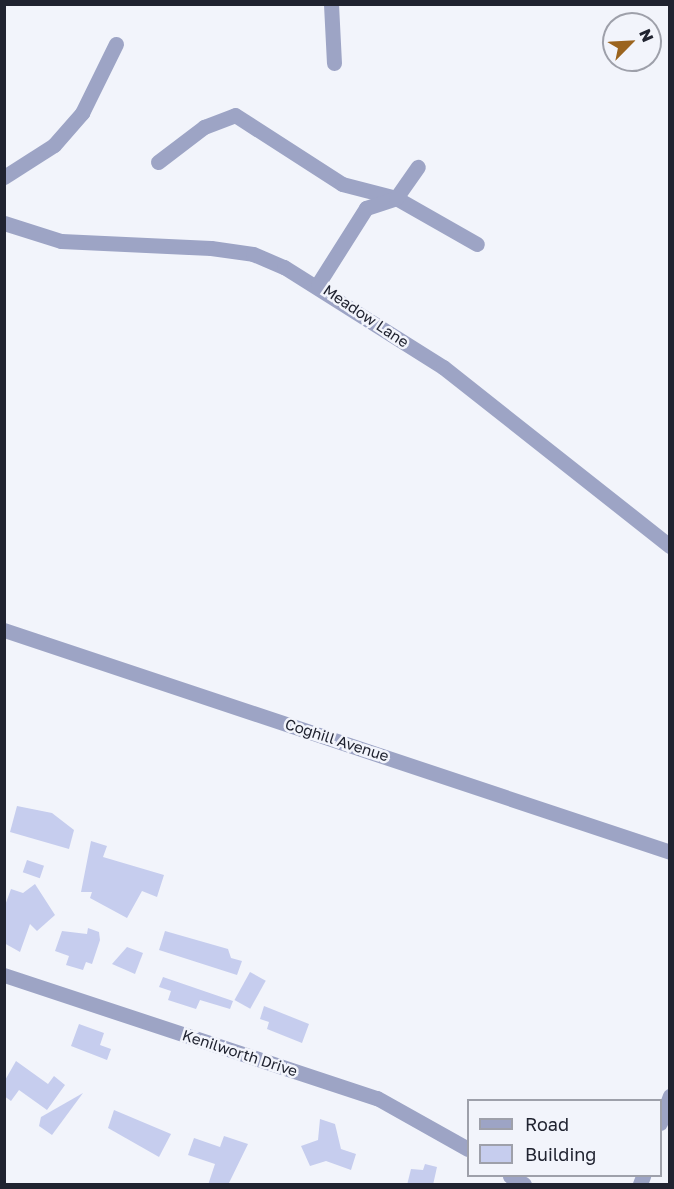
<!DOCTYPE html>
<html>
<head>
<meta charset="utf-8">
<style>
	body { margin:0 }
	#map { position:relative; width:674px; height:1189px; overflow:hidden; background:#f2f4fb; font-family:"Golos Text",sans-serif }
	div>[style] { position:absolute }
	.building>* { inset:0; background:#c6cdee; transform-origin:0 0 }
	.minor>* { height:15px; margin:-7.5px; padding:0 7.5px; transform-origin:7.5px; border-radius:7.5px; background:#9da4c5 }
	span { translate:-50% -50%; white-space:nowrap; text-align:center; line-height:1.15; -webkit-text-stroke:5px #f2f4fb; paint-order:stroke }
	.street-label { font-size:15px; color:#202330 }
	.frame { position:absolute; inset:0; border:6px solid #202330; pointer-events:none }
	.legend { position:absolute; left:467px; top:1099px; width:195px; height:78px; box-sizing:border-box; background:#f2f4fb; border:2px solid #9ea0aa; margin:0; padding:8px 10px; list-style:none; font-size:18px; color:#202330 }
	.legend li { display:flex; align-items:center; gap:12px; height:30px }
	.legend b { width:30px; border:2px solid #9ea0aa }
	.north { position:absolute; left:602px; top:12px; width:60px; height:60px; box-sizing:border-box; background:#f2f4fb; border:2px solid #9ea0aa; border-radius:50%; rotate:66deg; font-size:16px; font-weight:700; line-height:24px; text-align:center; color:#202330 }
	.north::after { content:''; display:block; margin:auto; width:21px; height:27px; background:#9b641e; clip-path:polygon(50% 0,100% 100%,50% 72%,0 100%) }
</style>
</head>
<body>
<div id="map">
	<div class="building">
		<i style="clip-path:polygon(17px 806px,52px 813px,74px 830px,69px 849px,10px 832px)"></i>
		<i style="clip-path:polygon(91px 841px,107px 846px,103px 857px,164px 875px,157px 897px,142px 891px,127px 918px,90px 898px,92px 892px,81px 892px)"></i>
		<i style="left:27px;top:860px;width:18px;height:13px;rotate:19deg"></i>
		<i style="clip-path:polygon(35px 884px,55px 915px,37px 931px,30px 924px,20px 952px,4px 943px,4px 908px,11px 889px,23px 893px)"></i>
		<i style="clip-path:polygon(88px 928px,99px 932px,100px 940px,92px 964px,86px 962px,83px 970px,66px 965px,69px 956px,55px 951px,62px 931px,87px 934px)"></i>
		<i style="clip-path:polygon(165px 931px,228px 949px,231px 958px,242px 961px,237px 975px,159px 950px)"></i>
		<i style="clip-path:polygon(127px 947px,143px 953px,135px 974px,112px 964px)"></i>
		<i style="left:250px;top:972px;width:18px;height:32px;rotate:29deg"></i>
		<i style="clip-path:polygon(163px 977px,233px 1001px,230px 1009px,200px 1000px,196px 1009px,168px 1000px,171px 991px,159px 987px)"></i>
		<i style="clip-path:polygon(264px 1006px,309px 1024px,302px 1043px,267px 1029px,269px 1022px,260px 1019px)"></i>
		<i style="clip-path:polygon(79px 1024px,104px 1033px,100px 1045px,111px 1049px,107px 1060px,71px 1046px)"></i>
		<i style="clip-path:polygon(16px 1061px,48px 1084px,54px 1076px,65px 1085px,47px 1110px,19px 1090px,11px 1101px,4px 1096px,4px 1082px)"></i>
		<i style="clip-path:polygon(83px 1093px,52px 1135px,39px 1126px,41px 1117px)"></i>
		<i style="clip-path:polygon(114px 1110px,171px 1134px,159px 1157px,108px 1128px)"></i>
		<i style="clip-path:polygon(320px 1119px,335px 1124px,341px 1149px,356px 1154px,351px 1170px,326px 1161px,310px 1166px,301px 1146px,318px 1140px)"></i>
		<i style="clip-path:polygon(224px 1136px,248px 1144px,228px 1185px,208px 1185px,215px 1164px,188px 1155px,194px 1138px,220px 1147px)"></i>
		<i style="clip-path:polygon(425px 1164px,437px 1167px,433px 1185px,407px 1185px,411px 1169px,423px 1170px)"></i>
	</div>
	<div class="minor">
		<i style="left:331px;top:4px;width:59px;rotate:87.1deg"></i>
		<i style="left:158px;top:162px;width:58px;rotate:-37.3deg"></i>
		<i style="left:204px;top:127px;width:33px;rotate:-21deg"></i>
		<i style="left:235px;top:115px;width:127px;rotate:32.8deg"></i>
		<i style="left:342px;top:184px;width:56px;rotate:14.5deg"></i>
		<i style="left:396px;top:198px;width:93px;rotate:29.6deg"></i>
		<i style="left:4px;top:177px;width:59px;rotate:-32.6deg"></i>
		<i style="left:54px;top:145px;width:43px;rotate:-48.8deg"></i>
		<i style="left:82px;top:113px;width:77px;rotate:-63.8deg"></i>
		<i style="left:4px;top:223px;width:60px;rotate:17.5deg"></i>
		<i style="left:61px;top:241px;width:150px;rotate:2.7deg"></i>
		<i style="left:211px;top:248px;width:42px;rotate:8.1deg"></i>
		<i style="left:253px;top:254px;width:34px;rotate:23deg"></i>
		<i style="left:284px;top:267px;width:188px;rotate:32.2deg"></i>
		<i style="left:443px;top:367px;width:289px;rotate:38.3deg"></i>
		<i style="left:318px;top:284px;width:90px;rotate:-57.7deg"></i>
		<i style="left:366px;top:208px;width:32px;rotate:-18deg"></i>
		<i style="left:396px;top:198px;width:38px;rotate:-55deg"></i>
		<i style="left:4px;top:630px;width:702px;rotate:18.43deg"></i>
		<i style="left:4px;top:975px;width:393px;rotate:18.3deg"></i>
		<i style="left:377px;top:1098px;width:104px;rotate:29.3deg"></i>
		<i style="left:660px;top:1123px;width:29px;rotate:-70deg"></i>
		<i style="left:510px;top:1176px;width:16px;rotate:30deg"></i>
		<i style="left:640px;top:1184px;width:9px;rotate:-69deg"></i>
	</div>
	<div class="street-label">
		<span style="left:366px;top:316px;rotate:34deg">Meadow Lane</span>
		<span style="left:337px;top:740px;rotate:18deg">Coghill Avenue</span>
		<span style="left:240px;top:1053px;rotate:18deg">Kenilworth Drive</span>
	</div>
	<div class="frame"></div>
	<ul class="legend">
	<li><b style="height:8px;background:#9da4c5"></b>Road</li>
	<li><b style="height:16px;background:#c6cdee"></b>Building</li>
	</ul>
	<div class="north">N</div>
</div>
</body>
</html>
